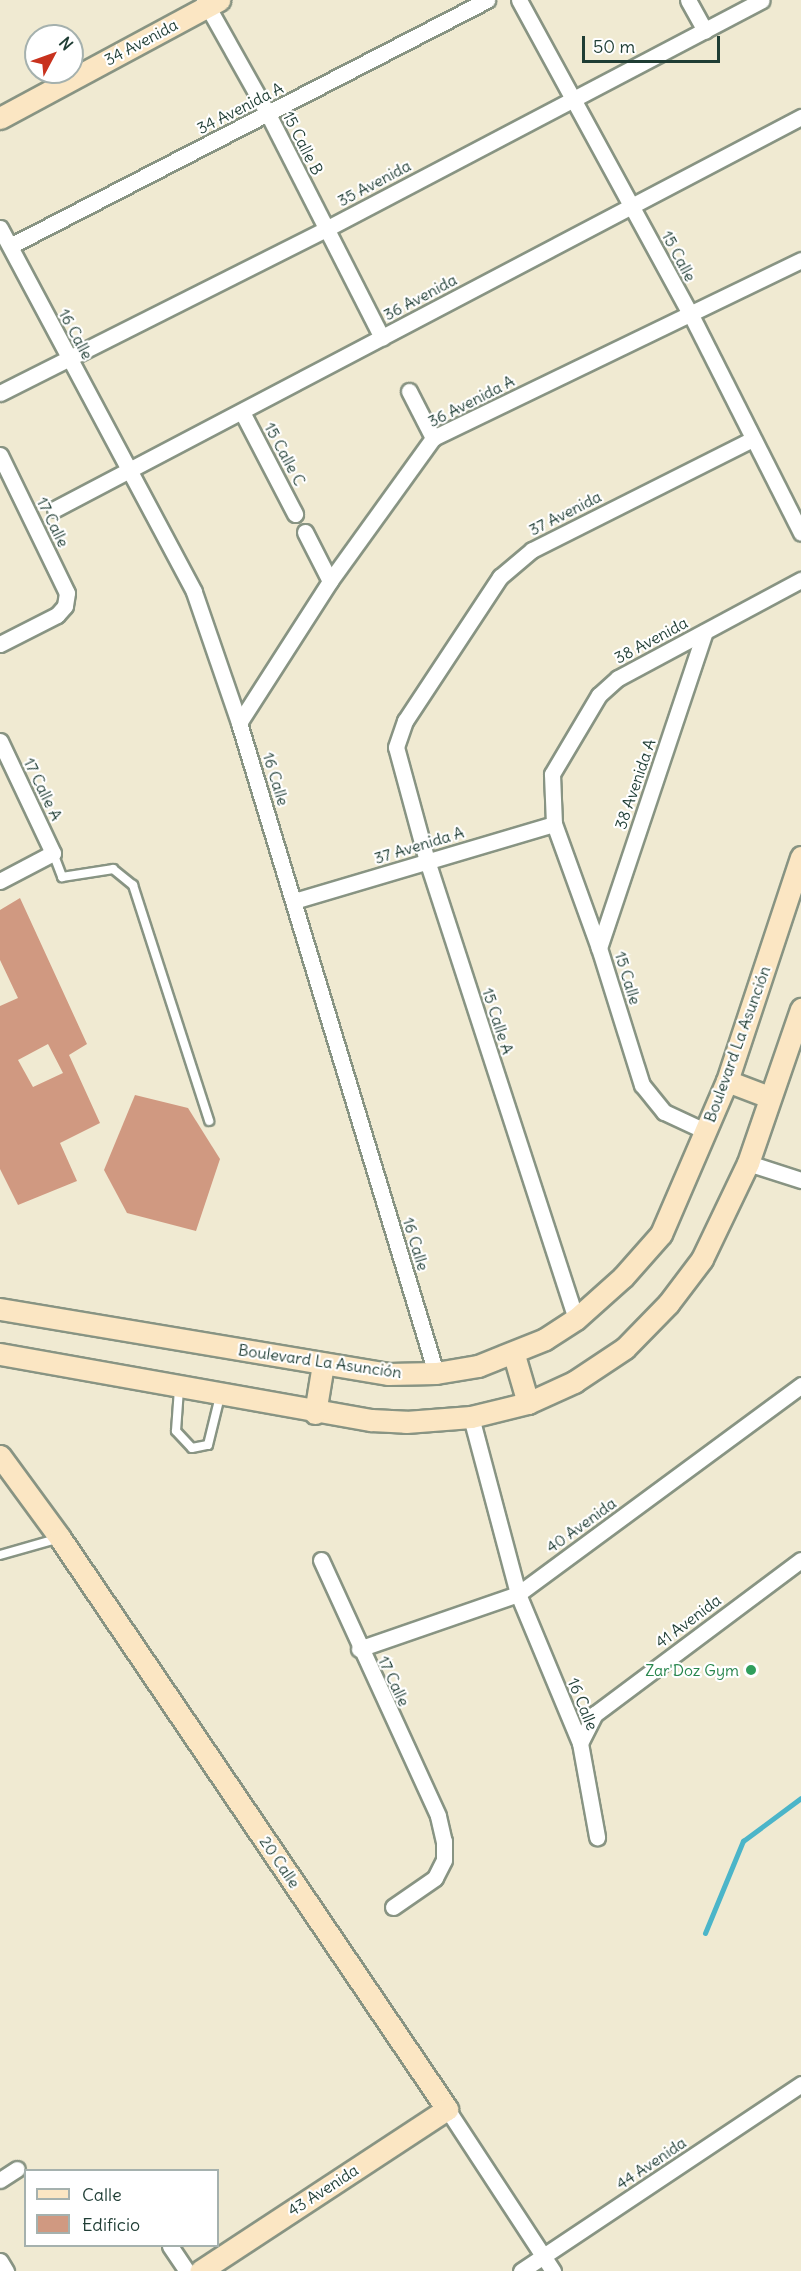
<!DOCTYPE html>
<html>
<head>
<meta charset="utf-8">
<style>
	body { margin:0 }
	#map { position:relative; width:801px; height:2271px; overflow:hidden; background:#f0ead2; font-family:Delius,sans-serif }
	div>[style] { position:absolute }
	.stream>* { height:5px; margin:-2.5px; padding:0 2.5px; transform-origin:2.5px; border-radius:2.5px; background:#4bb5c9 }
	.building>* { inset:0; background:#d09981 }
	.roads { filter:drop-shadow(2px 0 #889483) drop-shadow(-2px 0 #889483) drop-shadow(0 2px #889483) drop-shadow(0 -2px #889483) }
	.lane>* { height:8px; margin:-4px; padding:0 4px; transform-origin:4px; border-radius:4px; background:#fff }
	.street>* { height:15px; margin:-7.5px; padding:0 7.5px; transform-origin:7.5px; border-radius:7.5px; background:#fff }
	.secondary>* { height:21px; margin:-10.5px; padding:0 10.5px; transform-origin:10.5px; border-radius:10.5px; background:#fbe6c3 }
	.dots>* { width:16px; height:16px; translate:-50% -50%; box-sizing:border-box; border:3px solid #fff; border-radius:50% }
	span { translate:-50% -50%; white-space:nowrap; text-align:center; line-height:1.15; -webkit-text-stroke:4.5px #fff; paint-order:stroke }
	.street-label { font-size:16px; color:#1f3d34 }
	.leisure-label { font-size:16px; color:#27864d }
	.right { translate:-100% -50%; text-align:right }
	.legend { position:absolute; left:24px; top:2169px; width:195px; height:78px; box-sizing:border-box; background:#fff; border:2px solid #a5b1ae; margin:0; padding:8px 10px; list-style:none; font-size:18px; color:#1f3d34 }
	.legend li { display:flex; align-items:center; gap:12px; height:30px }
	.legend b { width:30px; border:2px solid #a5b1ae }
	.north { position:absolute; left:24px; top:24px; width:60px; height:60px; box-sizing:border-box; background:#fff; border:2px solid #a5b1ae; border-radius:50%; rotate:49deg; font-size:16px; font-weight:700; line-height:24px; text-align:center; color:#1f3d34 }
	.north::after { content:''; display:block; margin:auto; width:21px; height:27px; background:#c8321e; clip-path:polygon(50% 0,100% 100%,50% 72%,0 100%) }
	.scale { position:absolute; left:582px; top:36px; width:138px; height:27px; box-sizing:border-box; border:3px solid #1f3d34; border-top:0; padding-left:8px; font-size:18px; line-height:21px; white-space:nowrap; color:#1f3d34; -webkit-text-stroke:4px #fff; paint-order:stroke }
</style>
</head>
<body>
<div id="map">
	<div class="stream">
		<i style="left:705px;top:1933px;width:100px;rotate:-67.6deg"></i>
		<i style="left:743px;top:1841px;width:72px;rotate:-36.6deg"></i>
	</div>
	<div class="building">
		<i style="clip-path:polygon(evenodd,20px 898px,87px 1044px,69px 1055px,100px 1123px,60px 1143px,77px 1181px,18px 1205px,0 1169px,0 1006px,18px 998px,0 960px,0 910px,20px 898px,48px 1044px,63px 1073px,33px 1087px,18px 1060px,48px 1044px)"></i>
		<i style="clip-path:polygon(135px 1095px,188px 1108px,220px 1159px,196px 1231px,127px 1213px,104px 1170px)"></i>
	</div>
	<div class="roads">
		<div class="lane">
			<i style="left:53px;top:853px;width:26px;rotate:69deg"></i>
			<i style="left:62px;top:877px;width:52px;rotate:-8.9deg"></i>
			<i style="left:113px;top:869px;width:26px;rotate:39deg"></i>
			<i style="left:133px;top:885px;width:248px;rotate:72.1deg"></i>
			<i style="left:179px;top:1389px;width:42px;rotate:94.1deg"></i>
			<i style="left:176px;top:1431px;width:23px;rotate:47deg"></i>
			<i style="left:192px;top:1448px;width:16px;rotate:-11deg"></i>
			<i style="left:208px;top:1445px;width:50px;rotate:-76.2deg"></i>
			<i style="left:0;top:1555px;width:58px;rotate:-15.9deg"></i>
		</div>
		<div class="street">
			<i style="left:204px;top:0;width:131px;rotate:60.7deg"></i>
			<i style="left:268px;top:114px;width:251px;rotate:63deg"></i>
			<i style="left:519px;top:0;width:359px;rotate:61.4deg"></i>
			<i style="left:691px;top:315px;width:244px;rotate:63.2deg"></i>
			<i style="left:688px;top:0;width:35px;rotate:61deg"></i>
			<i style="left:0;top:228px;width:412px;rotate:61.9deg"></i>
			<i style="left:194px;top:592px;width:139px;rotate:71deg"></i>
			<i style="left:239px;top:723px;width:679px;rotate:73.14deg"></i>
			<i style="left:10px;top:246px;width:537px;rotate:-27.28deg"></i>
			<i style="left:409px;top:391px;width:53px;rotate:62.9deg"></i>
			<i style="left:0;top:393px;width:365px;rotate:-26.7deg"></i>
			<i style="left:326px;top:229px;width:492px;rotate:-27.7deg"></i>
			<i style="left:242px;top:412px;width:115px;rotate:62.5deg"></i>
			<i style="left:0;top:455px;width:153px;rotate:64.1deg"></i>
			<i style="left:67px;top:593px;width:13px;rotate:99deg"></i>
			<i style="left:65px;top:606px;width:12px;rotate:132deg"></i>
			<i style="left:57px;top:615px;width:64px;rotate:153deg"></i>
			<i style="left:55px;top:509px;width:843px;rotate:-27.72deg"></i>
			<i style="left:305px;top:532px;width:55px;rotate:63deg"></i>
			<i style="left:239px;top:723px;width:169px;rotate:-57.3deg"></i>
			<i style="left:330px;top:581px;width:176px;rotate:-54.2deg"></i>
			<i style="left:433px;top:438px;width:409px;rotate:-25.8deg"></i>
			<i style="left:0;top:741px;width:124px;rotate:64.7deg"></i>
			<i style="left:53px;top:853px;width:60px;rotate:152.2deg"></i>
			<i style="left:294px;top:901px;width:271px;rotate:-16.5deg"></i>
			<i style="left:599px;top:948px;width:333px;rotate:-71.5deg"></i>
			<i style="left:705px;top:1131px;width:45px;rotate:-155.1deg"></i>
			<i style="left:664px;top:1112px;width:35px;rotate:-129deg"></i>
			<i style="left:642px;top:1085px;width:144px;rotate:-107.4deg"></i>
			<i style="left:599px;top:948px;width:132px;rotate:-109.9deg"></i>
			<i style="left:554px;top:824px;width:50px;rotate:-92.3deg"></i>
			<i style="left:552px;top:774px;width:92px;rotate:-59.3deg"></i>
			<i style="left:599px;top:695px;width:25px;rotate:-42deg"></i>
			<i style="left:618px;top:678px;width:208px;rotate:-28.2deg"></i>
			<i style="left:748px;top:1163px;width:56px;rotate:17.8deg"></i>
			<i style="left:576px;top:1319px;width:482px;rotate:-108deg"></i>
			<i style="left:427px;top:861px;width:118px;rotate:-105.2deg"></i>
			<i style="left:396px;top:747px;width:28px;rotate:-71deg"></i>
			<i style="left:405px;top:721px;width:173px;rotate:-56.6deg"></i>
			<i style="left:500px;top:577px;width:42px;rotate:-40.2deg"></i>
			<i style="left:532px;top:550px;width:247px;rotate:-26.7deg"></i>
			<i style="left:471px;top:1417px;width:183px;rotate:75.1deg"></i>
			<i style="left:518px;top:1594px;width:161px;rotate:67.4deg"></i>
			<i style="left:580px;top:1743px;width:96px;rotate:79.7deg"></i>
			<i style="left:321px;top:1560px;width:281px;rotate:65.4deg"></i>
			<i style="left:438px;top:1816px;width:26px;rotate:77deg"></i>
			<i style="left:444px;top:1841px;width:19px;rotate:90deg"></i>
			<i style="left:444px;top:1860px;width:20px;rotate:117deg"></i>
			<i style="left:435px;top:1878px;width:51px;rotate:145.4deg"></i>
			<i style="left:359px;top:1649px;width:168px;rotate:-19.1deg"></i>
			<i style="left:518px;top:1594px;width:352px;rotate:-36.4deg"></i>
			<i style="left:580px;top:1743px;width:33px;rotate:-63deg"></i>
			<i style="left:595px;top:1714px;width:257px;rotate:-36.8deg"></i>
			<i style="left:447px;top:2109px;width:194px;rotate:56.8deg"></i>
			<i style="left:0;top:2180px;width:20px;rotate:-33deg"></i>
			<i style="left:170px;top:2246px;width:30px;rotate:56deg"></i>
			<i style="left:0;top:2261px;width:12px;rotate:59deg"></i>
			<i style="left:521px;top:2271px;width:337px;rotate:-33.7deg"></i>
		</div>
		<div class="secondary">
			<i style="left:0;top:118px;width:249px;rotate:-28.3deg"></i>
			<i style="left:727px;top:1081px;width:45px;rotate:20.9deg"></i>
			<i style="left:0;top:1309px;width:393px;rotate:9.5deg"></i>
			<i style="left:388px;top:1374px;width:48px;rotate:-1.2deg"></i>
			<i style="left:436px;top:1373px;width:43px;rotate:-9.5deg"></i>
			<i style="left:478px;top:1366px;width:72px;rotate:-21.9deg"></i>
			<i style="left:545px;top:1339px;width:37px;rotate:-33deg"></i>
			<i style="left:576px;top:1319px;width:63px;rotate:-41.8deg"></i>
			<i style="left:623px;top:1277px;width:57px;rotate:-48.5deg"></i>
			<i style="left:661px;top:1234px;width:167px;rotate:-66.7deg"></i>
			<i style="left:727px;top:1081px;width:236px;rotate:-71.7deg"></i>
			<i style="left:0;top:1354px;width:377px;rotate:10.1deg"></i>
			<i style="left:371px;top:1420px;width:35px;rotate:3deg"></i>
			<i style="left:406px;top:1422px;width:65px;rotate:-4.4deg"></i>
			<i style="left:471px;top:1417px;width:59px;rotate:-13.8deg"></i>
			<i style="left:528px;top:1403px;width:51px;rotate:-24.5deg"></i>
			<i style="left:574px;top:1382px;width:61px;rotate:-33.7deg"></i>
			<i style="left:625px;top:1348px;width:62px;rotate:-45.7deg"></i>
			<i style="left:668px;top:1304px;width:56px;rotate:-52.9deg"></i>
			<i style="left:702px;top:1259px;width:106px;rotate:-64.4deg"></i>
			<i style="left:748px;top:1163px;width:163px;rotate:-71deg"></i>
			<i style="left:514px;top:1355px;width:50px;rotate:73.7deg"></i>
			<i style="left:315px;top:1413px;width:50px;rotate:-80.7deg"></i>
			<i style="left:0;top:1456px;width:102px;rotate:53.8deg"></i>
			<i style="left:60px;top:1538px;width:690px;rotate:55.87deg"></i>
			<i style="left:447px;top:2109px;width:295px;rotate:146.7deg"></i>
		</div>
	</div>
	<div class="dots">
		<i style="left:751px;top:1670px;background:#2e9e5b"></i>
	</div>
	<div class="street-label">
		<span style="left:141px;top:42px;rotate:-28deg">34 Avenida</span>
		<span style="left:240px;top:108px;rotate:-27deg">34 Avenida A</span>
		<span style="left:303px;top:143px;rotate:63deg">15 Calle B</span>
		<span style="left:374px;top:183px;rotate:-28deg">35 Avenida</span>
		<span style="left:679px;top:256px;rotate:62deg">15 Calle</span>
		<span style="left:420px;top:297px;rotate:-28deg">36 Avenida</span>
		<span style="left:76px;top:334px;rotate:62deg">16 Calle</span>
		<span style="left:471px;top:401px;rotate:-27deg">36 Avenida A</span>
		<span style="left:285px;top:454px;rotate:62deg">15 Calle C</span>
		<span style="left:565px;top:513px;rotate:-27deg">37 Avenida</span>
		<span style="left:53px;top:522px;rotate:64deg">17 Calle</span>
		<span style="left:651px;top:640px;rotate:-28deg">38 Avenida</span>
		<span style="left:276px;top:779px;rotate:73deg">16 Calle</span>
		<span style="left:635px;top:784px;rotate:-71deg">38 Avenida A</span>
		<span style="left:43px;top:789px;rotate:64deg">17 Calle A</span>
		<span style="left:419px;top:845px;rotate:-17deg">37 Avenida A</span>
		<span style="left:628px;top:978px;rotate:73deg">15 Calle</span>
		<span style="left:498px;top:1021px;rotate:72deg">15 Calle A</span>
		<span style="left:737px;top:1044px;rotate:-70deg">Boulevard La Asunción</span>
		<span style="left:416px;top:1244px;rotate:73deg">16 Calle</span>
		<span style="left:320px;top:1361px;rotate:8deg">Boulevard La Asunción</span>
		<span style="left:581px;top:1525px;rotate:-36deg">40 Avenida</span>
		<span style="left:688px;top:1621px;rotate:-37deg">41 Avenida</span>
		<span style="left:394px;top:1681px;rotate:65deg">17 Calle</span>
		<span style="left:583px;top:1704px;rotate:68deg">16 Calle</span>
		<span style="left:280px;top:1862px;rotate:56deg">20 Calle</span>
		<span style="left:651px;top:2163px;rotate:-34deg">44 Avenida</span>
		<span style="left:323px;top:2190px;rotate:-33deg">43 Avenida</span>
	</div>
	<div class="leisure-label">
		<span class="right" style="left:739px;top:1670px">Zar'Doz Gym</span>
	</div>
	<ul class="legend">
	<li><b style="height:8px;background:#fbe6c3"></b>Calle</li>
	<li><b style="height:16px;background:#d09981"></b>Edificio</li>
	</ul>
	<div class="north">N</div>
	<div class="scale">50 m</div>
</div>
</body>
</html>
